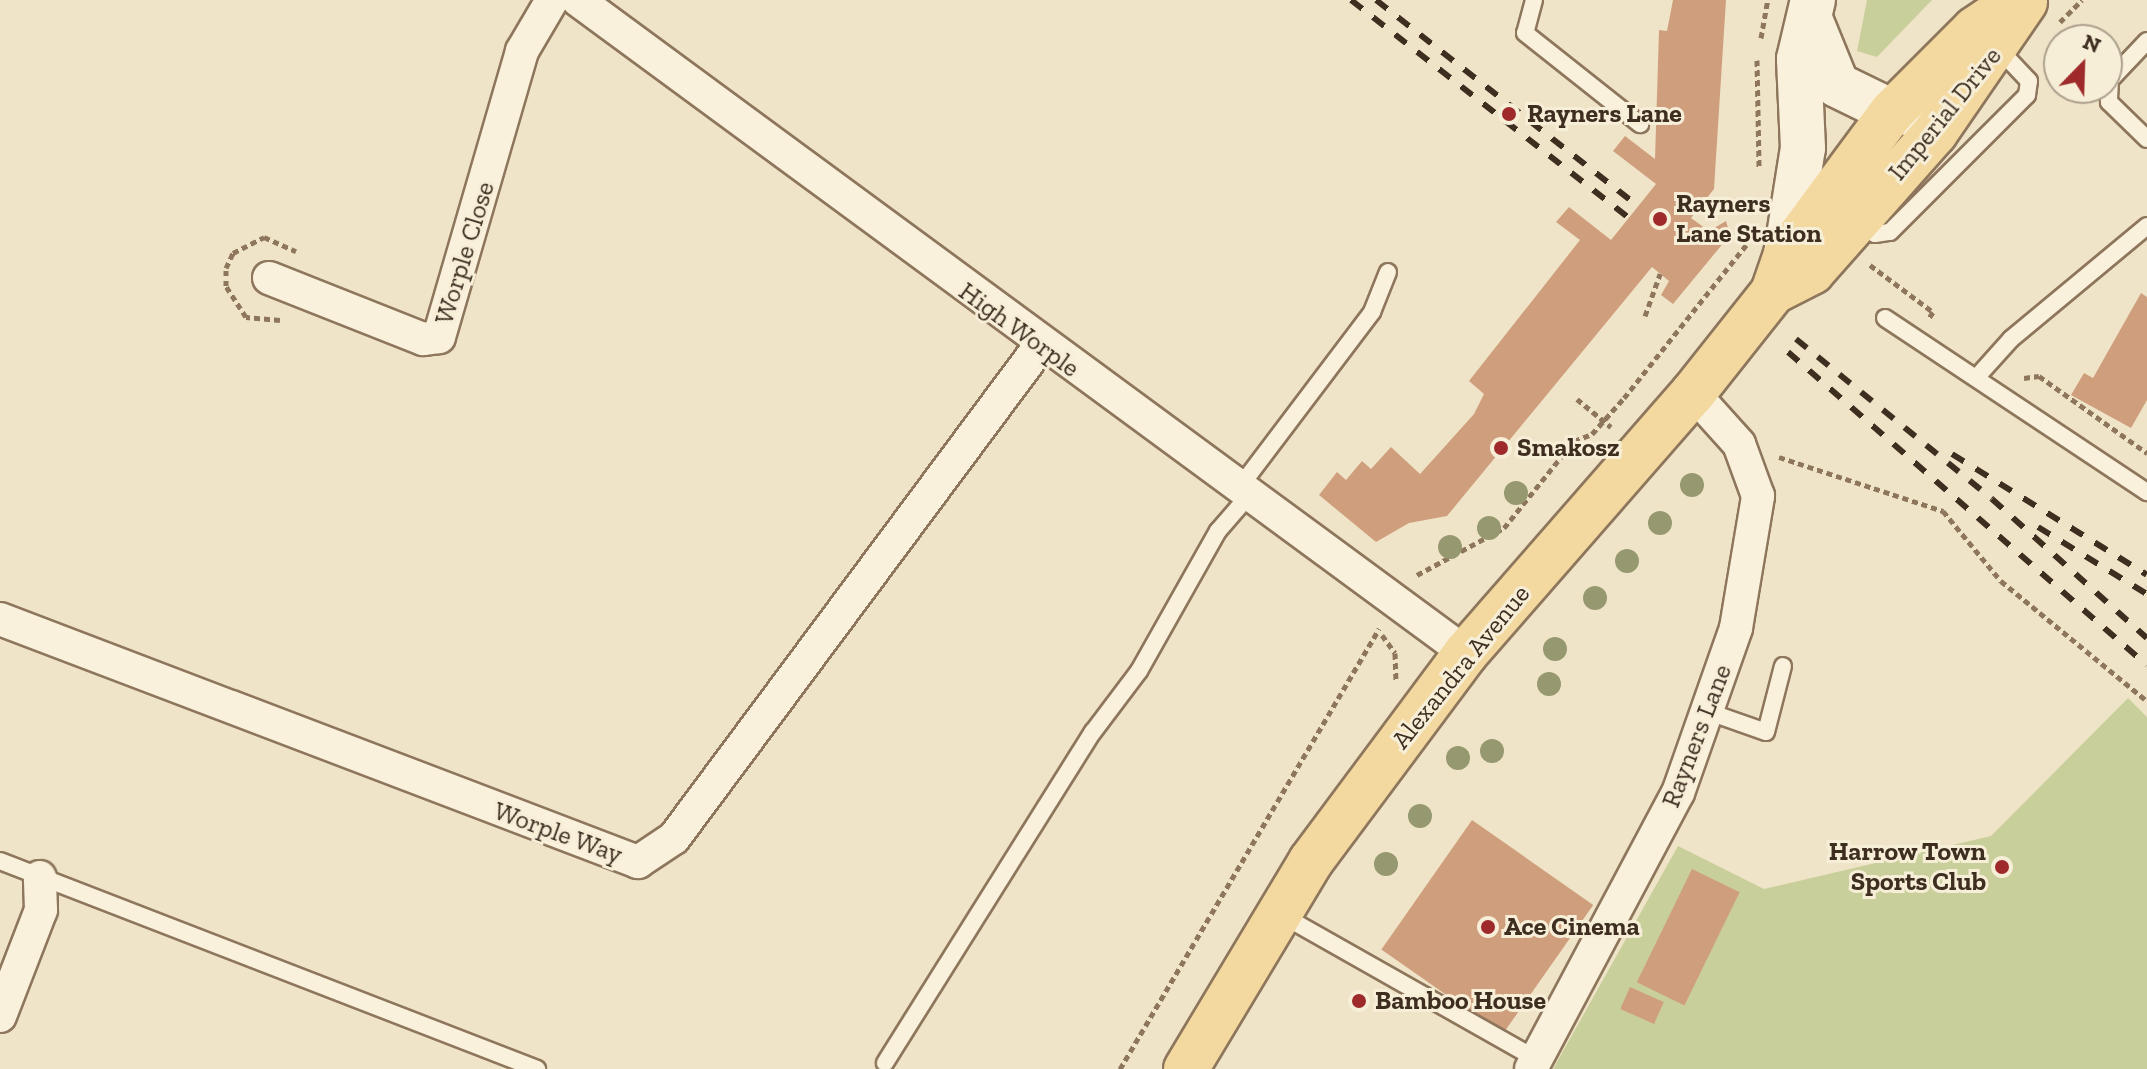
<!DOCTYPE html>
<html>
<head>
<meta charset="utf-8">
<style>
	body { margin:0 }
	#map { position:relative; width:2147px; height:1069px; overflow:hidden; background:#f0e4c8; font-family:"Zilla Slab",serif }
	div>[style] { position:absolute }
	.green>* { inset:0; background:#c9cf9b }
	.building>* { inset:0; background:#cf9f7d; transform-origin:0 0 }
	.path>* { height:5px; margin-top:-2.5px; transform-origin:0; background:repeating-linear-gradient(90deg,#8d765c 0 6px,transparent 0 10px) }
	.roads { filter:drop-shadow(2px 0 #8d765c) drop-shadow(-2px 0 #8d765c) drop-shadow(0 2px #8d765c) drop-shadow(0 -2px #8d765c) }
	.lane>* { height:16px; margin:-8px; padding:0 8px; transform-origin:8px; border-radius:8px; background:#faf1dc }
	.street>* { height:32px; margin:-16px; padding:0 16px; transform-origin:16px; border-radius:16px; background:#faf1dc }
	.secondary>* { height:44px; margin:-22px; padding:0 22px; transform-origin:22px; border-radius:22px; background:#faf1dc }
	.primary>* { height:44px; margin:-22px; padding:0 22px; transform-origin:22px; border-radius:22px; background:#f3d9a0 }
	.rail>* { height:6px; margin-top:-3px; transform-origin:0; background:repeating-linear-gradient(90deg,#3d2e20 0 14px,transparent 0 28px) }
	.trees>* { width:24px; height:24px; margin:-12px; border-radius:50%; background:#96986f }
	.dots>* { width:22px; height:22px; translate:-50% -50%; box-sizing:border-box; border:4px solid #f7eed8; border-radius:50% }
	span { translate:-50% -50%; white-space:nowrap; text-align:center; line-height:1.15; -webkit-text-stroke:6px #f7eed8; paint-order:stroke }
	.poi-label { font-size:26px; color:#3d2e20; font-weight:700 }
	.left { translate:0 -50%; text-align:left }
	.right { translate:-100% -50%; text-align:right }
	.street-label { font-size:26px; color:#3d2e20 }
	.north { position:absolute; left:2043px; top:24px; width:80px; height:80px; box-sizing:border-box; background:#f7eed8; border:2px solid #ada18e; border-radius:50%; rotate:23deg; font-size:22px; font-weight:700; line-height:32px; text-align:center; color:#3d2e20 }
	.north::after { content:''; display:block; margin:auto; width:28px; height:36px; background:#9e2a2b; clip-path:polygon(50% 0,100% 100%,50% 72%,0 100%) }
</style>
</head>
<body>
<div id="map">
	<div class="green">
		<i style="clip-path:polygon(1867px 0,1932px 0,1877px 57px,1857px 51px)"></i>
		<i style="clip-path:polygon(2128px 698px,2147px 717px,2147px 1069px,1553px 1069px,1678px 846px,1764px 889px,1991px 836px)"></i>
	</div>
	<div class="building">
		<i style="clip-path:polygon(1673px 0,1726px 0,1714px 189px,1691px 218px,1709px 231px,1726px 221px,1730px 235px,1673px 304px,1661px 295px,1669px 281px,1652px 267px,1447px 516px,1409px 523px,1376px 542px,1319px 495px,1337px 472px,1346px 480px,1362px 461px,1371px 469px,1391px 447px,1420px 474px,1474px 414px,1484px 394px,1469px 381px,1580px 240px,1556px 222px,1569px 207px,1611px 240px,1656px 184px,1613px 151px,1625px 136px,1655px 159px,1659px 30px,1667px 31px)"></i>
		<i style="clip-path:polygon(2141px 293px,2147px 297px,2147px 400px,2131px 428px,2071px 395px,2084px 373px,2093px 378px)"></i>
		<i style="left:1472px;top:820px;width:148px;height:158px;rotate:35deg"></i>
		<i style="left:1692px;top:869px;width:53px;height:126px;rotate:26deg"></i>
		<i style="left:1630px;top:987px;width:37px;height:24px;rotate:24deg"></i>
	</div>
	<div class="path">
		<i style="left:2060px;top:22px;width:31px;rotate:-45deg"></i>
		<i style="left:1761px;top:38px;width:39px;rotate:-80deg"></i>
		<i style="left:1757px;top:60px;width:109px;rotate:88.9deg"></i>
		<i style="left:1870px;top:265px;width:79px;rotate:36.7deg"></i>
		<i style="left:1933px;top:312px;width:7px;rotate:124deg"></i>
		<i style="left:1645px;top:316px;width:45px;rotate:-70.3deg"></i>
		<i style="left:280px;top:320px;width:34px;rotate:-175deg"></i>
		<i style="left:246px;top:317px;width:37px;rotate:-123deg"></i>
		<i style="left:226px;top:286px;width:18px;rotate:-90deg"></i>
		<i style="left:226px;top:268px;width:17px;rotate:-65deg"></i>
		<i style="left:233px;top:253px;width:35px;rotate:-27deg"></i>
		<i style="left:264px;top:237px;width:35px;rotate:24deg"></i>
		<i style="left:2024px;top:378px;width:15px;rotate:-8deg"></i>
		<i style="left:2039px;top:376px;width:133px;rotate:35.5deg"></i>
		<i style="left:1577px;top:399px;width:44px;rotate:39.5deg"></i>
		<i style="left:1779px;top:457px;width:173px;rotate:18.2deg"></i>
		<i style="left:1943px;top:511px;width:91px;rotate:50.4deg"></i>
		<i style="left:2001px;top:581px;width:189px;rotate:39.4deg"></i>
		<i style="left:1417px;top:575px;width:99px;rotate:-28.4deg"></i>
		<i style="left:1504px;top:528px;width:112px;rotate:-51.2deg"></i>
		<i style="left:1574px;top:441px;width:19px;rotate:-21deg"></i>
		<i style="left:1592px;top:434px;width:48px;rotate:-48.4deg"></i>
		<i style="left:1624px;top:398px;width:196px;rotate:-51.4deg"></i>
		<i style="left:1382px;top:635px;width:22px;rotate:54deg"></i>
		<i style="left:1395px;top:653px;width:28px;rotate:88deg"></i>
		<i style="left:1120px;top:1069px;width:511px;rotate:-59.52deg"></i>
	</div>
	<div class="roads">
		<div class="lane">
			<i style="left:1534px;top:0;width:34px;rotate:105deg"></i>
			<i style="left:1525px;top:33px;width:147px;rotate:38.4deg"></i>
			<i style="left:2147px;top:41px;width:54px;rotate:133.5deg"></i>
			<i style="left:2110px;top:80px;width:22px;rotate:93deg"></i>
			<i style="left:2109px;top:102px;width:53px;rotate:44.2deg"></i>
			<i style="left:1858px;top:223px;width:20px;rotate:33deg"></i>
			<i style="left:1875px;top:234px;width:15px;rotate:-8deg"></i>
			<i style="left:1890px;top:232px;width:194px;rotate:-45deg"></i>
			<i style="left:2027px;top:95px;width:14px;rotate:-82deg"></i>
			<i style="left:2029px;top:81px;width:50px;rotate:-133.4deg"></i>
			<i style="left:1885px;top:318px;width:315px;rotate:33.6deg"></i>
			<i style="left:1976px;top:378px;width:52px;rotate:-48.1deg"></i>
			<i style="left:2011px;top:339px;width:177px;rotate:-39.7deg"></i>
			<i style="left:1239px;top:488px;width:221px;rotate:-52.9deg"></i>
			<i style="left:1372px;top:312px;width:43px;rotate:-68.2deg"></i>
			<i style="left:1709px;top:712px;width:60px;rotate:19.3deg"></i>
			<i style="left:1766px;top:732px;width:68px;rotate:-75.6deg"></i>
			<i style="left:0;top:861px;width:576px;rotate:21.17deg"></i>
			<i style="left:1280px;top:914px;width:294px;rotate:29.5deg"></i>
			<i style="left:885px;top:1063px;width:391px;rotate:-57.9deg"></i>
			<i style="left:1093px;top:732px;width:76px;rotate:-53deg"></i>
			<i style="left:1139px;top:671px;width:161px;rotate:-60.6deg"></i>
			<i style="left:1218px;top:531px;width:49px;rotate:-49.1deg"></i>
		</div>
		<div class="street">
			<i style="left:578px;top:0;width:1102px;rotate:36.33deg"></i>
			<i style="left:269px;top:278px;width:166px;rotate:21.6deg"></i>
			<i style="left:423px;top:339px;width:16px;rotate:-7deg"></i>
			<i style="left:439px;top:337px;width:298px;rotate:-73.8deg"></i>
			<i style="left:522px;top:51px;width:59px;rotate:-59.5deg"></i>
			<i style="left:0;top:619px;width:683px;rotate:20.85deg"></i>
			<i style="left:638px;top:862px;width:43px;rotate:-33.7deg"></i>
			<i style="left:674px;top:838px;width:613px;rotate:-53.35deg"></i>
			<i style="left:0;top:1016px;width:114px;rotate:-68.9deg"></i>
			<i style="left:41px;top:910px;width:33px;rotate:-92deg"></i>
			<i style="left:1531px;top:1069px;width:313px;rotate:-62deg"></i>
			<i style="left:1678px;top:793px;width:175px;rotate:-70.6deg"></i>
			<i style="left:1736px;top:628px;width:134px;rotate:-80.5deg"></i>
			<i style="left:1758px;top:496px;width:55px;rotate:-110.1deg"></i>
			<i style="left:1739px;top:444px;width:69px;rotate:-132deg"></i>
		</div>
		<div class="secondary">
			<i style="left:1810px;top:19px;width:71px;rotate:67.8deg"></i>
			<i style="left:1837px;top:85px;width:61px;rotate:26.1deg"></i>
			<i style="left:1892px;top:112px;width:36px;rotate:3deg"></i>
			<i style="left:1786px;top:255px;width:108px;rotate:-81deg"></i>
			<i style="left:1803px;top:148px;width:89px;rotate:-92.6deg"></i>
			<i style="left:1799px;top:59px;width:61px;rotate:-76.7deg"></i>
		</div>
		<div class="primary">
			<i style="left:1773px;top:292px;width:44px;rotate:-27.1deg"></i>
			<i style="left:1812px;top:272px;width:186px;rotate:-48.5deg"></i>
			<i style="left:1935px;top:133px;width:159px;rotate:-55.5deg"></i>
			<i style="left:1186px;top:1069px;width:243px;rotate:-59deg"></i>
			<i style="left:1311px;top:861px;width:259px;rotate:-53.3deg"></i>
			<i style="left:1466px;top:653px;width:345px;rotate:-48.9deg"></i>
			<i style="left:1693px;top:393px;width:129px;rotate:-51.6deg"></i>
			<i style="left:1773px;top:292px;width:39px;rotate:-71deg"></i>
			<i style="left:1786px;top:255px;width:178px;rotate:-53.5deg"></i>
			<i style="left:1892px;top:112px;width:117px;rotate:-45deg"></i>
			<i style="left:1975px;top:29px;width:52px;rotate:-34deg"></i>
		</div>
	</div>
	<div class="rail">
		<i style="left:1351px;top:0;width:353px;rotate:38.1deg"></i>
		<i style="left:1376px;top:0;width:333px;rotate:38.2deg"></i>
		<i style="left:1796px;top:339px;width:253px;rotate:39.2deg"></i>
		<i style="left:1992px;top:499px;width:208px;rotate:41.9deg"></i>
		<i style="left:1788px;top:352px;width:476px;rotate:41.1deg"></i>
		<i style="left:1952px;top:454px;width:229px;rotate:31.8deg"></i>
		<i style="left:2038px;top:527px;width:128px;rotate:31.6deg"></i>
	</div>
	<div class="trees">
		<i style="left:1692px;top:485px"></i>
		<i style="left:1516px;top:493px"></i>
		<i style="left:1660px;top:523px"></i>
		<i style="left:1489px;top:528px"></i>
		<i style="left:1450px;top:547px"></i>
		<i style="left:1627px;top:561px"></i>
		<i style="left:1595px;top:598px"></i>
		<i style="left:1555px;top:649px"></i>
		<i style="left:1549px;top:684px"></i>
		<i style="left:1492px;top:751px"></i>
		<i style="left:1458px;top:758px"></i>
		<i style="left:1420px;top:816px"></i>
		<i style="left:1386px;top:864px"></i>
	</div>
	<div class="dots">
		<i style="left:1509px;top:114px;background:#9e2a2b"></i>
		<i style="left:1660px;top:219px;background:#9e2a2b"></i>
		<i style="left:1501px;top:448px;background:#9e2a2b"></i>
		<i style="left:2002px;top:867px;background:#9e2a2b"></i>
		<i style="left:1488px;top:927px;background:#9e2a2b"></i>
		<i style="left:1359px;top:1001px;background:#9e2a2b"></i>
	</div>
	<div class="poi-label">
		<span class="left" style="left:1527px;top:114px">Rayners Lane</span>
		<span class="left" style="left:1676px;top:219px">Rayners<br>Lane Station</span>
		<span class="left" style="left:1517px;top:448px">Smakosz</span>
		<span class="right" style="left:1986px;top:867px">Harrow Town<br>Sports Club</span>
		<span class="left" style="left:1504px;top:927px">Ace Cinema</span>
		<span class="left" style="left:1375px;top:1001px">Bamboo House</span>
	</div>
	<div class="street-label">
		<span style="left:1945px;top:114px;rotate:-51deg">Imperial Drive</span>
		<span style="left:465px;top:253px;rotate:-73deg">Worple Close</span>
		<span style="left:1019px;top:330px;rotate:36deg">High Worple</span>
		<span style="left:1461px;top:667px;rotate:-51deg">Alexandra Avenue</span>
		<span style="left:1697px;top:736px;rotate:-69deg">Rayners Lane</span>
		<span style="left:558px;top:833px;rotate:20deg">Worple Way</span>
	</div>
	<div class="north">N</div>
</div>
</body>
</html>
